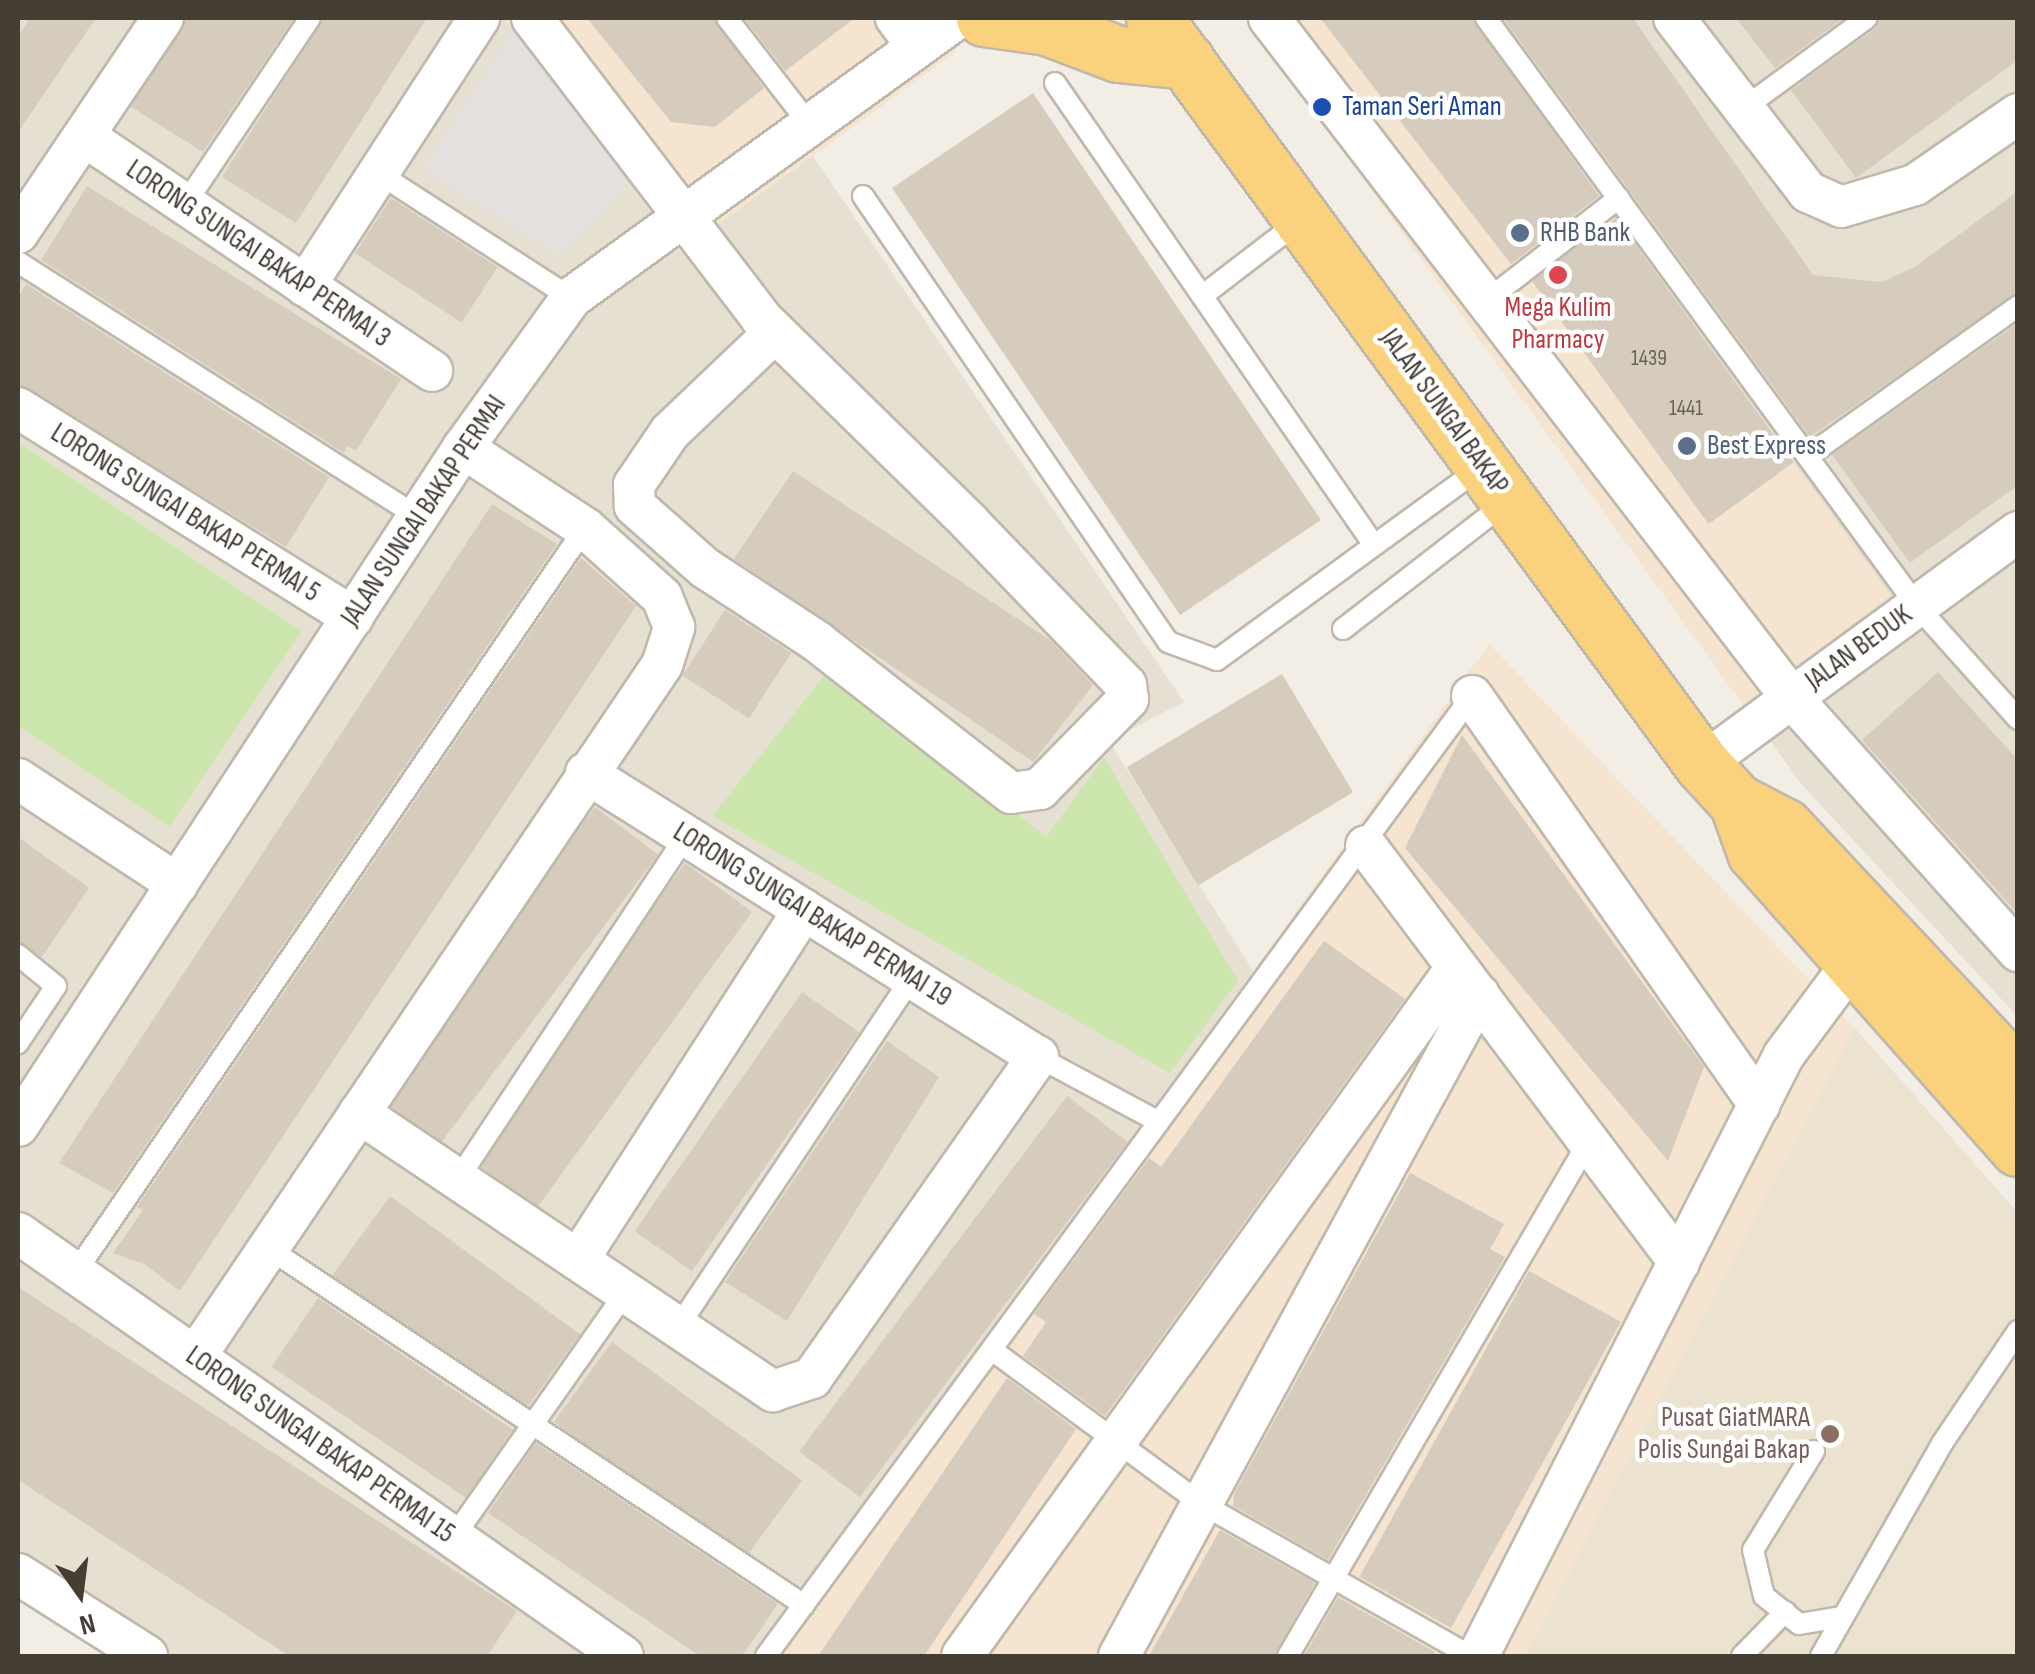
<!DOCTYPE html>
<html>
<head>
<meta charset="utf-8">
<style>
	body { margin:0 }
	#map { position:relative; width:2035px; height:1674px; overflow:hidden; background:#f2eee5; font-family:"Sofia Sans Condensed",sans-serif }
	div>[style] { position:absolute }
	.residential>* { inset:0; background:#e6e0d3 }
	.commercial>* { inset:0; background:#f4e4d0 }
	.education>* { inset:0; background:#ebe3cf }
	.green>* { inset:0; background:#cde6ae }
	.parking>* { inset:0; background:#e3e0dd }
	.building>* { inset:0; background:#d6ccbe; transform-origin:0 0 }
	.roads { filter:drop-shadow(2px 0 #c0b8ab) drop-shadow(-2px 0 #c0b8ab) drop-shadow(0 2px #c0b8ab) drop-shadow(0 -2px #c0b8ab) }
	.service>* { height:20px; margin:-10px; padding:0 10px; transform-origin:10px; border-radius:10px; background:#fff }
	.minor>* { height:40px; margin:-20px; padding:0 20px; transform-origin:20px; border-radius:20px; background:#fff }
	.trunk>* { height:55px; margin:-27.5px; padding:0 27.5px; transform-origin:27.5px; border-radius:27.5px; background:#fad27e }
	.dots>* { width:28px; height:28px; translate:-50% -50%; box-sizing:border-box; border:5px solid #fff; border-radius:50% }
	span { translate:-50% -50%; white-space:nowrap; text-align:center; line-height:1.15; -webkit-text-stroke:9px #fff; paint-order:stroke }
	.number-label { font-size:22px; color:#686257 }
	.number-label span { -webkit-text-stroke-width:0 }
	.transit-label { font-size:28px; color:#164399 }
	.left { translate:0 -50%; text-align:left }
	.service-label { font-size:28px; color:#4e5e75 }
	.street-label { font-size:28px; color:#443e35 }
	.health-label { font-size:28px; color:#be3a42 }
	.education-label { font-size:28px; color:#785e54 }
	.right { translate:-100% -50%; text-align:right }
	.frame { position:absolute; inset:0; border:20px solid #443e35; pointer-events:none }
	.north { position:absolute; left:30px; top:1544px; width:100px; height:100px; -webkit-text-stroke:8px #fff; paint-order:stroke; rotate:166deg; font-size:28px; font-weight:700; line-height:40px; text-align:center; color:#443e35 }
	.north::after { content:''; display:block; margin:auto; width:35px; height:45px; background:#443e35; clip-path:polygon(50% 0,100% 100%,50% 72%,0 100%) }
</style>
</head>
<body>
<div id="map">
	<div class="residential">
		<i style="clip-path:polygon(18px 18px,929px 18px,955px 52px,813px 156px,1184px 702px,1109px 741px,1253px 971px,760px 1656px,105px 1656px,18px 1601px)"></i>
		<i style="clip-path:polygon(1247px 18px,2017px 18px,2017px 1016px,1802px 785px)"></i>
	</div>
	<div class="commercial">
		<i style="clip-path:polygon(504px 18px,929px 18px,955px 52px,681px 252px)"></i>
		<i style="clip-path:polygon(1247px 18px,1467px 18px,1891px 596px,1743px 705px)"></i>
		<i style="clip-path:polygon(1489px 644px,1855px 1028px,1525px 1656px,760px 1656px)"></i>
	</div>
	<div class="education">
		<i style="clip-path:polygon(1855px 1028px,2017px 1212px,2017px 1656px,1525px 1656px)"></i>
	</div>
	<div class="green">
		<i style="clip-path:polygon(18px 442px,302px 631px,169px 827px,18px 726px)"></i>
		<i style="clip-path:polygon(833px 665px,1046px 837px,1104px 758px,1238px 981px,1170px 1073px,712px 816px)"></i>
	</div>
	<div class="parking">
		<i style="clip-path:polygon(513px 29px,638px 173px,560px 257px,423px 169px)"></i>
	</div>
	<div class="building">
		<i style="clip-path:polygon(30px 18px,96px 18px,18px 132px,18px 37px)"></i>
		<i style="clip-path:polygon(186px 18px,294px 18px,203px 152px,131px 107px)"></i>
		<i style="clip-path:polygon(324px 18px,427px 18px,296px 223px,222px 177px)"></i>
		<i style="clip-path:polygon(587px 18px,714px 18px,764px 88px,715px 127px,671px 122px)"></i>
		<i style="clip-path:polygon(744px 18px,855px 18px,785px 71px)"></i>
		<i style="clip-path:polygon(1320px 18px,1472px 18px,1599px 196px,1511px 264px)"></i>
		<i style="clip-path:polygon(1503px 18px,1633px 18px,1813px 275px,1881px 282px,1915px 267px,2018px 191px,2018px 292px,1810px 437px)"></i>
		<i style="clip-path:polygon(1736px 18px,1844px 18px,1775px 68px)"></i>
		<i style="clip-path:polygon(1881px 18px,2018px 18px,2018px 60px,1856px 178px,1791px 90px,1875px 29px)"></i>
		<i style="left:1033px;top:93px;width:515px;height:170px;rotate:56deg"></i>
		<i style="clip-path:polygon(87px 186px,401px 379px,356px 451px,348px 446px,344px 453px,41px 260px)"></i>
		<i style="left:391px;top:198px;width:127px;height:66px;rotate:33deg"></i>
		<i style="left:1616px;top:218px;width:302px;height:105px;rotate:54deg"></i>
		<i style="clip-path:polygon(26px 284px,329px 477px,286px 547px,18px 384px,18px 298px)"></i>
		<i style="clip-path:polygon(2018px 323px,2018px 485px,1910px 563px,1832px 455px)"></i>
		<i style="clip-path:polygon(793px 471px,1050px 640px,1093px 685px,1033px 762px,734px 559px)"></i>
		<i style="clip-path:polygon(492px 504px,557px 544px,113px 1193px,59px 1163px)"></i>
		<i style="clip-path:polygon(581px 558px,636px 606px,180px 1291px,144px 1264px,113px 1253px,143px 1210px,137px 1207px)"></i>
		<i style="left:725px;top:610px;width:79px;height:78px;rotate:33deg"></i>
		<i style="clip-path:polygon(1938px 672px,2018px 760px,2018px 914px,1862px 740px)"></i>
		<i style="left:1282px;top:674px;width:138px;height:181px;rotate:59deg"></i>
		<i style="clip-path:polygon(1462px 735px,1704px 1067px,1668px 1161px,1405px 848px)"></i>
		<i style="left:595px;top:807px;width:79px;height:362px;rotate:37deg"></i>
		<i style="clip-path:polygon(18px 837px,89px 888px,42px 957px,18px 942px)"></i>
		<i style="left:685px;top:863px;width:83px;height:366px;rotate:36deg"></i>
		<i style="clip-path:polygon(1324px 941px,1405px 999px,1105px 1416px,1023px 1356px,1046px 1322px,1034px 1314px,1149px 1158px,1161px 1167px)"></i>
		<i style="left:802px;top:992px;width:70px;height:292px;rotate:35deg"></i>
		<i style="clip-path:polygon(887px 1041px,939px 1077px,787px 1321px,725px 1282px)"></i>
		<i style="left:1067px;top:1096px;width:76px;height:445px;rotate:37deg"></i>
		<i style="clip-path:polygon(1410px 1173px,1504px 1224px,1490px 1249px,1505px 1257px,1328px 1560px,1233px 1506px,1234px 1494px)"></i>
		<i style="left:390px;top:1196px;width:235px;height:98px;rotate:36deg"></i>
		<i style="left:1529px;top:1271px;width:105px;height:350px;rotate:29deg"></i>
		<i style="clip-path:polygon(18px 1287px,517px 1611px,487px 1656px,289px 1656px,18px 1480px)"></i>
		<i style="left:318px;top:1298px;width:235px;height:83px;rotate:34deg"></i>
		<i style="left:612px;top:1342px;width:235px;height:99px;rotate:36deg"></i>
		<i style="clip-path:polygon(1007px 1378px,1076px 1429px,924px 1656px,818px 1656px)"></i>
		<i style="clip-path:polygon(536px 1443px,778px 1604px,742px 1656px,700px 1656px,488px 1513px)"></i>
		<i style="clip-path:polygon(1220px 1530px,1315px 1583px,1274px 1656px,1149px 1656px)"></i>
		<i style="clip-path:polygon(1338px 1597px,1435px 1652px,1432px 1656px,1304px 1656px)"></i>
	</div>
	<div class="roads">
		<div class="service">
			<i style="left:727px;top:18px;width:135px;rotate:52.2deg"></i>
			<i style="left:1486px;top:18px;width:729px;rotate:53.76deg"></i>
			<i style="left:1917px;top:606px;width:152px;rotate:48.2deg"></i>
			<i style="left:1055px;top:83px;width:561px;rotate:55.38deg"></i>
			<i style="left:1744px;top:108px;width:152px;rotate:-36.2deg"></i>
			<i style="left:378px;top:173px;width:230px;rotate:32.9deg"></i>
			<i style="left:863px;top:196px;width:540px;rotate:55.63deg"></i>
			<i style="left:1168px;top:642px;width:52px;rotate:20.2deg"></i>
			<i style="left:1217px;top:660px;width:328px;rotate:-36.1deg"></i>
			<i style="left:185px;top:204px;width:224px;rotate:-56.1deg"></i>
			<i style="left:18px;top:262px;width:474px;rotate:32.5deg"></i>
			<i style="left:1202px;top:296px;width:125px;rotate:-37.5deg"></i>
			<i style="left:1486px;top:301px;width:168px;rotate:-37.8deg"></i>
			<i style="left:1808px;top:456px;width:258px;rotate:-35.5deg"></i>
			<i style="left:1343px;top:629px;width:207px;rotate:-37.8deg"></i>
			<i style="left:18px;top:955px;width:49px;rotate:39.2deg"></i>
			<i style="left:56px;top:986px;width:69px;rotate:123.7deg"></i>
			<i style="left:1038px;top:1057px;width:137px;rotate:28.2deg"></i>
			<i style="left:458px;top:1179px;width:412px;rotate:-56.4deg"></i>
			<i style="left:268px;top:1248px;width:644px;rotate:33.67deg"></i>
			<i style="left:75px;top:1273px;width:903px;rotate:-55.61deg"></i>
			<i style="left:678px;top:1327px;width:420px;rotate:-56.2deg"></i>
			<i style="left:992px;top:1350px;width:260px;rotate:36.3deg"></i>
			<i style="left:1202px;top:1504px;width:309px;rotate:29.5deg"></i>
			<i style="left:1814px;top:1451px;width:116px;rotate:121.6deg"></i>
			<i style="left:1753px;top:1550px;width:47px;rotate:76.6deg"></i>
			<i style="left:1764px;top:1596px;width:45px;rotate:38.7deg"></i>
			<i style="left:1799px;top:1624px;width:44px;rotate:-9.2deg"></i>
			<i style="left:453px;top:1538px;width:301px;rotate:-54.9deg"></i>
			<i style="left:766px;top:1656px;width:1192px;rotate:-53.67deg"></i>
			<i style="left:1288px;top:1656px;width:597px;rotate:-59.7deg"></i>
			<i style="left:1742px;top:1656px;width:62px;rotate:-45.7deg"></i>
			<i style="left:1821px;top:1656px;width:246px;rotate:-60.3deg"></i>
			<i style="left:1943px;top:1442px;width:134px;rotate:-56deg"></i>
		</div>
		<div class="minor">
			<i style="left:532px;top:18px;width:377px;rotate:52.6deg"></i>
			<i style="left:761px;top:318px;width:293px;rotate:44.4deg"></i>
			<i style="left:970px;top:523px;width:225px;rotate:46.1deg"></i>
			<i style="left:1126px;top:685px;width:14px;rotate:82deg"></i>
			<i style="left:1128px;top:699px;width:126px;rotate:134.4deg"></i>
			<i style="left:1040px;top:789px;width:29px;rotate:172deg"></i>
			<i style="left:1011px;top:793px;width:245px;rotate:-142deg"></i>
			<i style="left:818px;top:642px;width:135px;rotate:-146.8deg"></i>
			<i style="left:705px;top:568px;width:94px;rotate:-138.5deg"></i>
			<i style="left:635px;top:506px;width:21px;rotate:-93deg"></i>
			<i style="left:634px;top:485px;width:64px;rotate:-55.8deg"></i>
			<i style="left:670px;top:432px;width:145px;rotate:-43.6deg"></i>
			<i style="left:896px;top:18px;width:36px;rotate:53deg"></i>
			<i style="left:1269px;top:18px;width:856px;rotate:52.45deg"></i>
			<i style="left:1791px;top:697px;width:341px;rotate:48.2deg"></i>
			<i style="left:1674px;top:18px;width:220px;rotate:52.4deg"></i>
			<i style="left:1808px;top:192px;width:36px;rotate:24deg"></i>
			<i style="left:1841px;top:207px;width:77px;rotate:-16.6deg"></i>
			<i style="left:1915px;top:185px;width:125px;rotate:-34.6deg"></i>
			<i style="left:84px;top:136px;width:420px;rotate:34deg"></i>
			<i style="left:18px;top:233px;width:259px;rotate:-56deg"></i>
			<i style="left:305px;top:286px;width:320px;rotate:-57deg"></i>
			<i style="left:18px;top:408px;width:395px;rotate:32deg"></i>
			<i style="left:1472px;top:696px;width:500px;rotate:54.9deg"></i>
			<i style="left:1702px;top:764px;width:392px;rotate:-36.3deg"></i>
			<i style="left:18px;top:779px;width:191px;rotate:33.4deg"></i>
			<i style="left:1366px;top:846px;width:521px;rotate:53.04deg"></i>
			<i style="left:359px;top:1113px;width:499px;rotate:33.9deg"></i>
			<i style="left:773px;top:1391px;width:41px;rotate:-18.4deg"></i>
			<i style="left:812px;top:1378px;width:393px;rotate:-54.9deg"></i>
			<i style="left:1038px;top:1057px;width:534px;rotate:-147.86deg"></i>
			<i style="left:18px;top:1126px;width:811px;rotate:-56.72deg"></i>
			<i style="left:463px;top:448px;width:185px;rotate:-54.2deg"></i>
			<i style="left:571px;top:298px;width:478px;rotate:-35.9deg"></i>
			<i style="left:18px;top:1233px;width:738px;rotate:34.96deg"></i>
			<i style="left:578px;top:1260px;width:417px;rotate:-57.2deg"></i>
			<i style="left:195px;top:1357px;width:835px;rotate:-55.99deg"></i>
			<i style="left:662px;top:665px;width:40px;rotate:-72deg"></i>
			<i style="left:674px;top:627px;width:32px;rotate:-112deg"></i>
			<i style="left:662px;top:597px;width:103px;rotate:-138.1deg"></i>
			<i style="left:585px;top:528px;width:146px;rotate:-146.7deg"></i>
			<i style="left:18px;top:1574px;width:153px;rotate:32.4deg"></i>
			<i style="left:962px;top:1656px;width:848px;rotate:-54.31deg"></i>
			<i style="left:1119px;top:1656px;width:753px;rotate:-61.43deg"></i>
			<i style="left:1478px;top:1656px;width:674px;rotate:-63.02deg"></i>
			<i style="left:1784px;top:1055px;width:116px;rotate:-53.4deg"></i>
		</div>
		<div class="trunk">
			<i style="left:984px;top:18px;width:64px;rotate:8.1deg"></i>
			<i style="left:1047px;top:27px;width:76px;rotate:20.8deg"></i>
			<i style="left:1118px;top:54px;width:69px;rotate:5.8deg"></i>
			<i style="left:1154px;top:18px;width:926px;rotate:53.7deg"></i>
			<i style="left:1702px;top:764px;width:52px;rotate:47.4deg"></i>
			<i style="left:1737px;top:802px;width:54px;rotate:27.5deg"></i>
			<i style="left:1785px;top:827px;width:341px;rotate:46.9deg"></i>
			<i style="left:1737px;top:802px;width:53px;rotate:70.2deg"></i>
			<i style="left:1755px;top:852px;width:396px;rotate:48.4deg"></i>
		</div>
	</div>
	<div class="dots">
		<i style="left:1322px;top:107px;background:#1a4fb4"></i>
		<i style="left:1520px;top:233px;background:#5c6f8a"></i>
		<i style="left:1558px;top:275px;background:#e0444e"></i>
		<i style="left:1687px;top:446px;background:#5c6f8a"></i>
		<i style="left:1830px;top:1434px;background:#8d6e63"></i>
	</div>
	<div class="number-label">
		<span style="left:1649px;top:359px">1439</span>
		<span style="left:1686px;top:409px">1441</span>
	</div>
	<div class="transit-label">
		<span class="left" style="left:1342px;top:107px">Taman Seri Aman</span>
	</div>
	<div class="service-label">
		<span class="left" style="left:1540px;top:233px">RHB Bank</span>
		<span class="left" style="left:1707px;top:446px">Best Express</span>
	</div>
	<div class="street-label">
		<span style="left:258px;top:254px;rotate:34deg">LORONG SUNGAI BAKAP PERMAI 3</span>
		<span style="left:1444px;top:412px;rotate:54deg">JALAN SUNGAI BAKAP</span>
		<span style="left:424px;top:511px;rotate:-56deg">JALAN SUNGAI BAKAP PERMAI</span>
		<span style="left:185px;top:513px;rotate:32deg">LORONG SUNGAI BAKAP PERMAI 5</span>
		<span style="left:1859px;top:648px;rotate:-36deg">JALAN BEDUK</span>
		<span style="left:812px;top:915px;rotate:32deg">LORONG SUNGAI BAKAP PERMAI 19</span>
		<span style="left:320px;top:1445px;rotate:35deg">LORONG SUNGAI BAKAP PERMAI 15</span>
	</div>
	<div class="health-label">
		<span style="left:1558px;top:324px">Mega Kulim<br>Pharmacy</span>
	</div>
	<div class="education-label">
		<span class="right" style="left:1810px;top:1434px">Pusat GiatMARA<br>Polis Sungai Bakap</span>
	</div>
	<div class="frame"></div>
	<div class="north">N</div>
</div>
</body>
</html>
